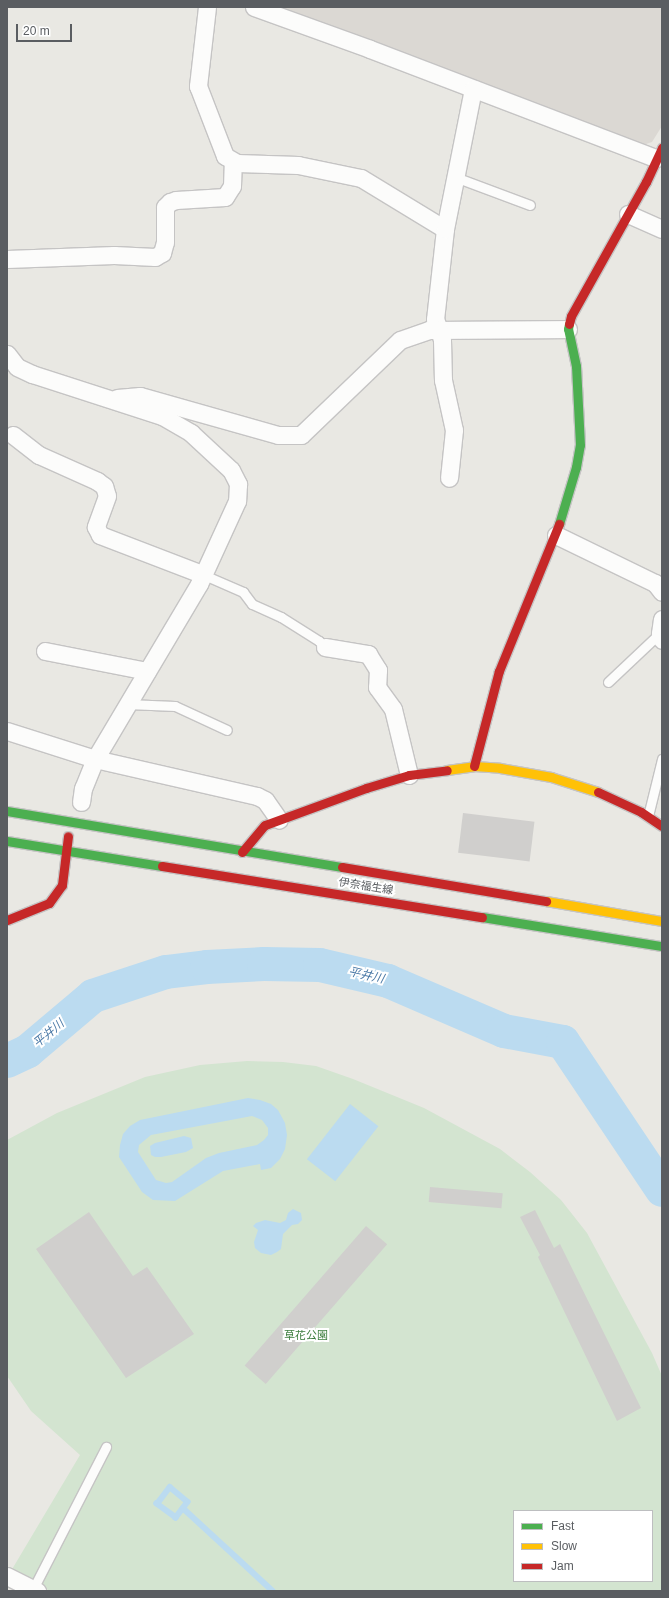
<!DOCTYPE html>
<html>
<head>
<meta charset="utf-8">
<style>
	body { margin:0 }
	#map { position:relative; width:669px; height:1598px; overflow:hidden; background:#e9e8e3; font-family:Arial,"Noto Sans JP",sans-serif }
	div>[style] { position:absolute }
	.education>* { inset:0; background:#dbd8d3 }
	.green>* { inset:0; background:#d3e4d0 }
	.water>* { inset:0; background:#bbdbf0; transform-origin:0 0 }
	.stream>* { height:5.5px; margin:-2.75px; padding:0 2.75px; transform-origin:2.75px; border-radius:2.75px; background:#bbdbf0 }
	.river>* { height:34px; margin:-17px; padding:0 17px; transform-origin:17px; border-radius:17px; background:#bbdbf0 }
	.building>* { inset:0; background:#d0cfcd; transform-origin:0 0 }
	.roads { filter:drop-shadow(1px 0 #c5c4c4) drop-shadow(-1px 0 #c5c4c4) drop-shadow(0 1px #c5c4c4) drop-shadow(0 -1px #c5c4c4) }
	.lane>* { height:9px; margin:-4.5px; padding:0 4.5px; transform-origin:4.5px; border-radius:4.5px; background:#fcfcfb }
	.street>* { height:17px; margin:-8.5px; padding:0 8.5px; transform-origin:8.5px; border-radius:8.5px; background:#fcfcfb }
	.fast>* { height:9px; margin:-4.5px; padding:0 4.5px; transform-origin:4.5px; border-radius:4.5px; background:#4caf50 }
	.slow>* { height:9px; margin:-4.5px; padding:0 4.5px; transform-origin:4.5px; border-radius:4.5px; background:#ffc107 }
	.jam>* { height:9px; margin:-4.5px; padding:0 4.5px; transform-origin:4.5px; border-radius:4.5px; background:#c62828 }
	span { translate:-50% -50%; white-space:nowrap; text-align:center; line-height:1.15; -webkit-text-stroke:4px #fff; paint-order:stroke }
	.street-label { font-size:11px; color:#5a5d61 }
	.park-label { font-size:11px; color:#3d7d3e }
	.water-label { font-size:12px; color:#4877a5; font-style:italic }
	.frame { position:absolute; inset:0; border:8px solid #5a5d61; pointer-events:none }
	.legend { position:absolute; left:513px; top:1510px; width:140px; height:72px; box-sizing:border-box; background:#fff; border:1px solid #bdbec0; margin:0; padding:5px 7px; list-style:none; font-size:12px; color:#5a5d61 }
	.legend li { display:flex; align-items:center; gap:8px; height:20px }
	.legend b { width:20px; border:1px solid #bdbec0 }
	.scale { position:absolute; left:16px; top:24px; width:56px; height:18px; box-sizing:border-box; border:2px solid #5a5d61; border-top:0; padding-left:5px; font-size:12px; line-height:14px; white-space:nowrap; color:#5a5d61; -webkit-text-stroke:3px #fff; paint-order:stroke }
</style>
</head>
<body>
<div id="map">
	<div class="education">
		<i style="clip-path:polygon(280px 7px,662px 7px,662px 126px,652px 142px,643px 145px)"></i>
	</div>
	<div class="green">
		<i style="clip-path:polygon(evenodd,247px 1061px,283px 1062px,316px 1066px,353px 1079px,424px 1108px,500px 1149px,530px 1172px,561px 1200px,587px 1233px,652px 1353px,662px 1376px,662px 1591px,50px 1591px,11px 1571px,80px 1455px,31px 1411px,7px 1376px,7px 1140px,57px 1113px,145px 1077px,200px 1065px,247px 1061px,514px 1511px,652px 1511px,652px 1581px,514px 1581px,514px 1511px)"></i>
	</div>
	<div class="water">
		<i style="clip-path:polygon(evenodd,248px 1098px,260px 1100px,271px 1104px,278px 1110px,285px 1123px,287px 1135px,285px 1149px,280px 1159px,271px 1168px,261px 1170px,260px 1164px,223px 1171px,175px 1201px,153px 1200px,142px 1192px,119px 1157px,120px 1145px,123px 1134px,130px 1126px,140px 1120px,248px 1098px,252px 1116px,262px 1120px,268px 1128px,268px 1135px,264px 1140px,257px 1145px,219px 1153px,206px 1158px,172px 1182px,166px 1183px,156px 1180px,138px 1152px,139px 1145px,151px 1135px,252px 1116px)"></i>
		<i style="left:350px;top:1104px;width:36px;height:70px;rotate:38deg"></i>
		<i style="clip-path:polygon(184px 1136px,191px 1138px,193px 1148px,186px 1152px,161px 1157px,155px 1157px,151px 1155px,150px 1146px,155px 1143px)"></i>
		<i style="clip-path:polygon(293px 1209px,301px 1213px,302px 1220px,298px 1224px,292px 1225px,283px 1234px,281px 1249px,277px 1252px,271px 1255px,261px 1253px,255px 1248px,254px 1242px,258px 1230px,253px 1226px,256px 1223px,265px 1220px,280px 1223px,286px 1220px,288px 1213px)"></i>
	</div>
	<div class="stream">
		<i style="left:170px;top:1487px;width:23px;rotate:40deg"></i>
		<i style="left:188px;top:1502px;width:20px;rotate:127deg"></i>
		<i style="left:176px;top:1518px;width:24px;rotate:-144deg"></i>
		<i style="left:157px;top:1504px;width:21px;rotate:-53deg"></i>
		<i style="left:183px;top:1508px;width:122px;rotate:42.7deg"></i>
	</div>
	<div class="river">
		<i style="left:7px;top:1061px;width:23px;rotate:-25deg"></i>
		<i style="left:28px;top:1051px;width:85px;rotate:-40.2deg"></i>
		<i style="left:93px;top:996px;width:77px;rotate:-18.2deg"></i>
		<i style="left:166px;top:972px;width:41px;rotate:-7deg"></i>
		<i style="left:207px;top:967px;width:57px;rotate:-3deg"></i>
		<i style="left:264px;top:964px;width:56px;rotate:1deg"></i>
		<i style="left:320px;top:965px;width:70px;rotate:13.2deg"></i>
		<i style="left:388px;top:981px;width:126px;rotate:23.3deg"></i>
		<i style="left:504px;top:1031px;width:60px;rotate:10.6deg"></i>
		<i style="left:563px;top:1042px;width:178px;rotate:56.2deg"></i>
	</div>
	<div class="building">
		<i style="left:463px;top:813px;width:72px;height:40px;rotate:7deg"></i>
		<i style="left:430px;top:1187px;width:73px;height:15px;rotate:5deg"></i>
		<i style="clip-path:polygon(535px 1210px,554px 1248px,560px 1244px,641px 1408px,617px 1421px,538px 1257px,540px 1255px,520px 1217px)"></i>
		<i style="clip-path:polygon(89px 1212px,133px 1276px,147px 1267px,194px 1334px,126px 1378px,36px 1249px)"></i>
		<i style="left:366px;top:1226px;width:28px;height:185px;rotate:41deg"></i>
	</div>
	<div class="roads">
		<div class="lane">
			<i style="left:455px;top:177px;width:80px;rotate:20.5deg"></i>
			<i style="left:204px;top:575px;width:43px;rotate:23.6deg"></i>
			<i style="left:243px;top:592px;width:15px;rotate:53deg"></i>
			<i style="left:252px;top:604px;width:32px;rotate:24deg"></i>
			<i style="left:281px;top:617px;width:45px;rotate:32.3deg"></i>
			<i style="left:319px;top:641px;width:8px;rotate:45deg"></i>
			<i style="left:608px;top:682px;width:71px;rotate:-43.3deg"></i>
			<i style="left:127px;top:704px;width:48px;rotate:2.4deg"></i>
			<i style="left:175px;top:706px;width:57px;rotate:24.8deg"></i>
			<i style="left:648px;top:816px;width:59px;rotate:-76.2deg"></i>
			<i style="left:33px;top:1589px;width:160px;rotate:-62.8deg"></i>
		</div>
		<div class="street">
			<i style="left:207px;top:7px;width:80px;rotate:96.5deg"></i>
			<i style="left:198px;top:86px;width:75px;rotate:68.9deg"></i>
			<i style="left:225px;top:156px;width:14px;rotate:30deg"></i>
			<i style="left:237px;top:163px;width:61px;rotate:1.9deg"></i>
			<i style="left:298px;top:165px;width:64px;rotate:11.7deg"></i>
			<i style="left:361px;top:178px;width:98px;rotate:31.3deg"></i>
			<i style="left:445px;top:229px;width:91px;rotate:96.3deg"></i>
			<i style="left:435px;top:319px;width:12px;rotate:70deg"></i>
			<i style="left:439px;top:330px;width:129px;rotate:-0.4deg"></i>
			<i style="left:254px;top:7px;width:123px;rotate:19.9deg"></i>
			<i style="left:370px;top:49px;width:306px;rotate:20.9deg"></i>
			<i style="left:628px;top:214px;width:37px;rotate:24deg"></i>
			<i style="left:445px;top:229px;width:143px;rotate:-78.7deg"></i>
			<i style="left:7px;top:259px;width:107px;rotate:-2.1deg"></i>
			<i style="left:114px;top:255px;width:41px;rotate:2.8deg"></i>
			<i style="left:155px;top:257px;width:8px;rotate:-30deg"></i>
			<i style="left:162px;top:253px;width:11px;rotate:-75deg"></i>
			<i style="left:165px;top:242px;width:35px;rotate:-90deg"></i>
			<i style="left:165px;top:207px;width:7px;rotate:-45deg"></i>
			<i style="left:170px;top:202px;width:6px;rotate:-18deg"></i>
			<i style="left:176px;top:200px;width:49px;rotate:-3.5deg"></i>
			<i style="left:225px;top:197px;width:13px;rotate:-58deg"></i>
			<i style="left:232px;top:186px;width:24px;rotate:-88deg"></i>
			<i style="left:7px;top:354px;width:16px;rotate:52deg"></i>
			<i style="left:17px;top:367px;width:17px;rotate:25deg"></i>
			<i style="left:32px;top:374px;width:137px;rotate:17.9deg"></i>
			<i style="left:162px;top:416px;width:34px;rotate:30deg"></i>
			<i style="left:191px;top:433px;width:54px;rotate:42.8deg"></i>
			<i style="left:231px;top:470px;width:16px;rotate:63deg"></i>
			<i style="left:238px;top:484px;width:17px;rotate:93deg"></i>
			<i style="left:237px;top:501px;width:91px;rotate:114.6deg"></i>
			<i style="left:199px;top:584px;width:204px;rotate:120.7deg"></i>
			<i style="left:95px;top:759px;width:31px;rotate:112deg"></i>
			<i style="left:83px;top:788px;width:14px;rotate:98deg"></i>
			<i style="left:117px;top:398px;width:23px;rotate:-5deg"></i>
			<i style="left:140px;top:396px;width:143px;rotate:15.8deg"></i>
			<i style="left:278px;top:435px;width:23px"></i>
			<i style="left:301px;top:435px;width:137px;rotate:-43.8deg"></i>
			<i style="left:400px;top:340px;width:31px;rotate:-19deg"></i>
			<i style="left:429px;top:330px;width:10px"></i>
			<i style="left:439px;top:330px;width:10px;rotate:73deg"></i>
			<i style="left:442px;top:340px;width:40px;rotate:88.6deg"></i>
			<i style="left:443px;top:380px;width:51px;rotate:77.6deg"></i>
			<i style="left:454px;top:430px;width:48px;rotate:95.9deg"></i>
			<i style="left:13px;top:435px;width:33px;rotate:38deg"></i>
			<i style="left:39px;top:455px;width:64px;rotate:24.1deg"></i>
			<i style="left:97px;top:481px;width:9px;rotate:36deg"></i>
			<i style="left:104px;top:486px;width:10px;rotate:73deg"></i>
			<i style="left:107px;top:496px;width:33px;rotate:110deg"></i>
			<i style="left:96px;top:527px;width:9px;rotate:63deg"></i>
			<i style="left:100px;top:535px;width:111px;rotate:21deg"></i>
			<i style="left:556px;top:535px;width:110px;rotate:25.9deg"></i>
			<i style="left:655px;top:583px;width:11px;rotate:52deg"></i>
			<i style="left:662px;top:619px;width:14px;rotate:98deg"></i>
			<i style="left:660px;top:633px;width:7px;rotate:74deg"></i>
			<i style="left:325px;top:647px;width:44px;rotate:9.2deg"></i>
			<i style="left:368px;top:654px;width:19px;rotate:58deg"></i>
			<i style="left:378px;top:670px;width:17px;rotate:93deg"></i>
			<i style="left:377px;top:687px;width:27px;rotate:54deg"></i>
			<i style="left:393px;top:709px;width:68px;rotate:76.4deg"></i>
			<i style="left:45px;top:651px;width:104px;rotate:11.1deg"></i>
			<i style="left:7px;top:731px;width:92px;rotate:17.7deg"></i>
			<i style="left:95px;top:759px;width:166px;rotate:12.9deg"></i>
			<i style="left:257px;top:796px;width:9px;rotate:27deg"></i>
			<i style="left:265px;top:800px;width:24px;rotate:55deg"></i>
			<i style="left:7px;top:1576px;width:34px;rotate:27deg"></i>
		</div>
		<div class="fast">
			<i style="left:559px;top:524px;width:59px;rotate:-73.4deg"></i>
			<i style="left:576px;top:467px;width:22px;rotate:-80deg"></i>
			<i style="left:580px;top:445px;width:79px;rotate:-92.9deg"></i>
			<i style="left:576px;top:366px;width:38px;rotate:-102deg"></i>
			<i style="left:568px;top:329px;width:5px;rotate:-79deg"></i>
			<i style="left:7px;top:811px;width:340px;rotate:9.5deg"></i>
			<i style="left:7px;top:841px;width:157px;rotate:9.2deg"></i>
			<i style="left:482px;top:917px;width:182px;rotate:9.2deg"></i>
		</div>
		<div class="slow">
			<i style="left:447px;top:770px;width:27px;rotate:-8deg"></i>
			<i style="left:474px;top:766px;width:26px;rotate:4deg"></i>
			<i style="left:500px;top:768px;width:52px;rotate:10deg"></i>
			<i style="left:551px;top:777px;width:49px;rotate:17.7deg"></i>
			<i style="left:546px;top:901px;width:118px;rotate:9.8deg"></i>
		</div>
		<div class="jam">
			<i style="left:569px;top:324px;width:8px;rotate:-76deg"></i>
			<i style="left:571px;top:316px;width:154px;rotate:-60.8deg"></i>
			<i style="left:646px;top:182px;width:38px;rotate:-65deg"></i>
			<i style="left:474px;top:766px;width:98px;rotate:-75.3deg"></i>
			<i style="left:499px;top:671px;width:159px;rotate:-67.8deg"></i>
			<i style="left:598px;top:792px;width:47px;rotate:24.9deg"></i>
			<i style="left:641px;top:812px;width:25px;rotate:34deg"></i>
			<i style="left:242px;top:852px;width:35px;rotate:-50deg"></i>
			<i style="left:265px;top:825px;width:108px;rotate:-20.1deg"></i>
			<i style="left:366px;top:788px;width:45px;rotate:-16.8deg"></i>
			<i style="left:409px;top:775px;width:38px;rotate:-7deg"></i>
			<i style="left:162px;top:866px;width:324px;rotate:9.1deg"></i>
			<i style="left:342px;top:867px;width:207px;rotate:9.5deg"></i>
			<i style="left:7px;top:920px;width:45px;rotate:-22deg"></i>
			<i style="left:49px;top:903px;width:22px;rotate:-54deg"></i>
			<i style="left:62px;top:885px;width:49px;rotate:-83deg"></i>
		</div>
	</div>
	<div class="street-label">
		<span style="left:366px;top:886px;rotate:9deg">伊奈福生線</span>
	</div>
	<div class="park-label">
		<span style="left:306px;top:1335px">草花公園</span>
	</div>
	<div class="water-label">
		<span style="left:366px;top:976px;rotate:13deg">平井川</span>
		<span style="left:49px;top:1034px;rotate:-40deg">平井川</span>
	</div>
	<div class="frame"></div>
	<ul class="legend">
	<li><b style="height:5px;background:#4caf50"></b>Fast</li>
	<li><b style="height:5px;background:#ffc107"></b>Slow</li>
	<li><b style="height:5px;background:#c62828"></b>Jam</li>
	</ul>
	<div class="scale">20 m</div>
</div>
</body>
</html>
